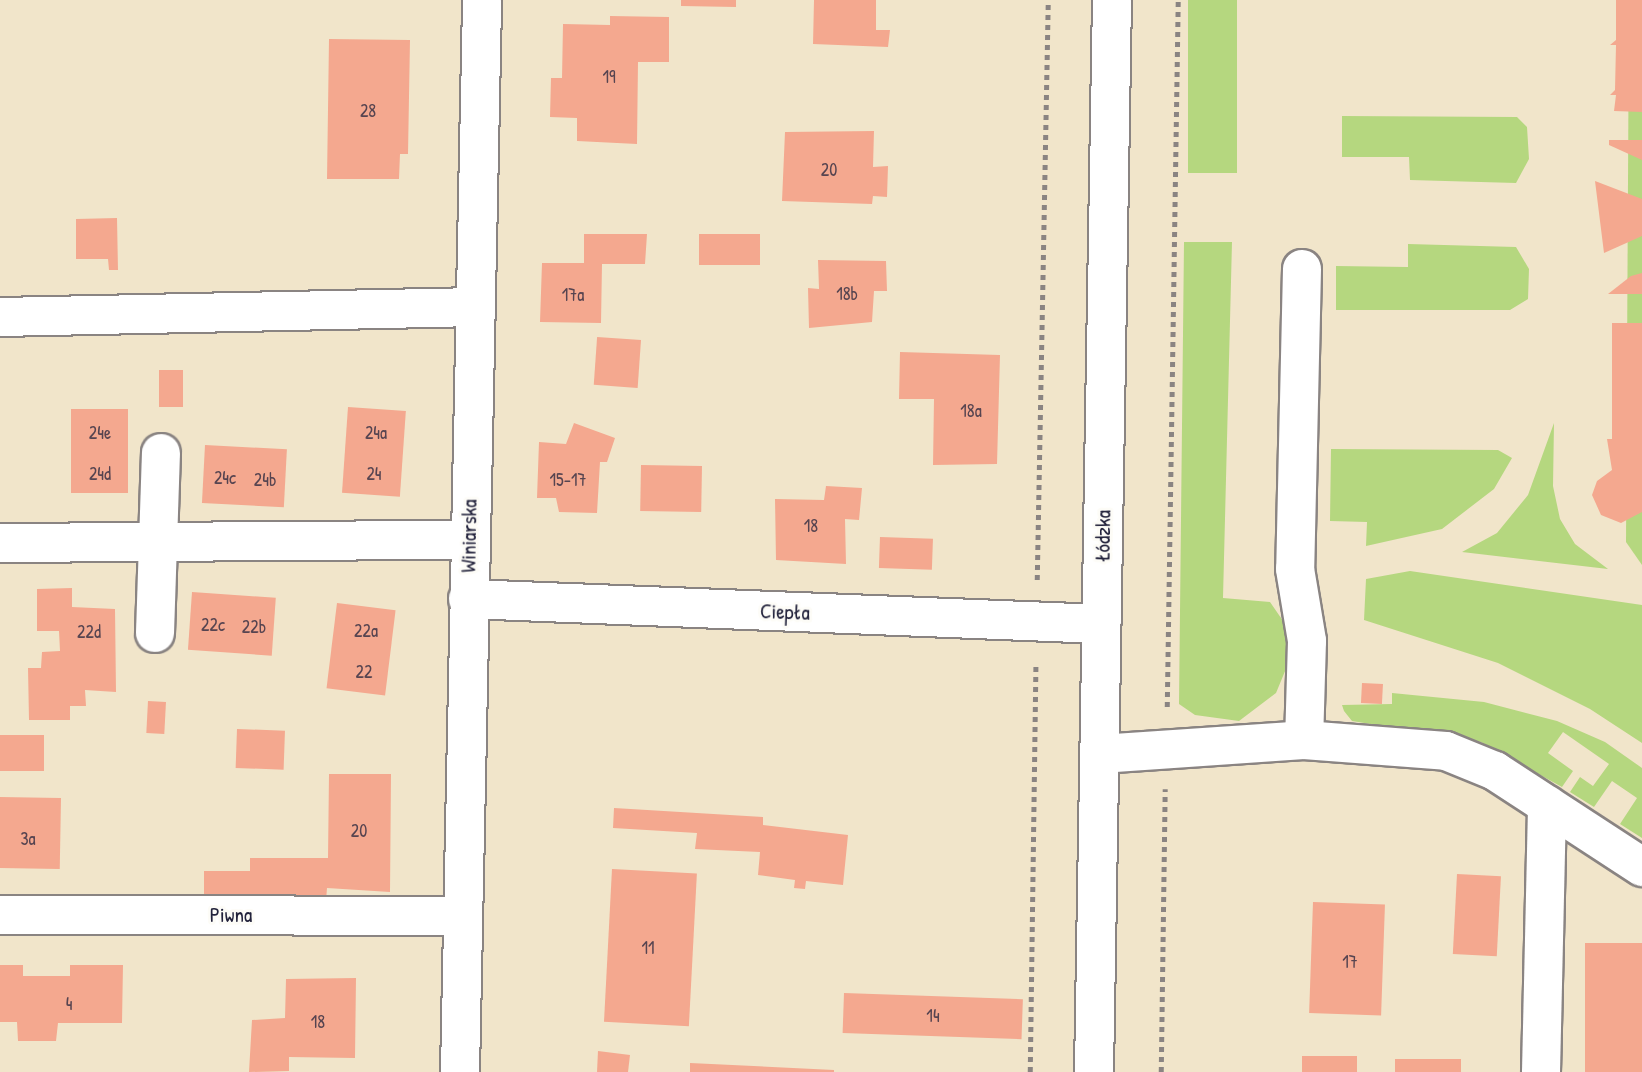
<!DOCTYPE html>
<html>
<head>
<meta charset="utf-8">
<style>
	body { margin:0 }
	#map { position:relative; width:1642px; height:1072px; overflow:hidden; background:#f1e5ca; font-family:"Patrick Hand",sans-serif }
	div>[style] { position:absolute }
	.green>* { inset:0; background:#b5d77f; transform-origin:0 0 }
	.building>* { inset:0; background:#f4a88f; transform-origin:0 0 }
	.path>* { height:4.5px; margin-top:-2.25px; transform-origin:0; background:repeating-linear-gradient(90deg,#8a8482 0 5px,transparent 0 10px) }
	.roads { filter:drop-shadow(2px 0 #8a8482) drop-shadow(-2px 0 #8a8482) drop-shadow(0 2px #8a8482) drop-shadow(0 -2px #8a8482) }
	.minor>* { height:38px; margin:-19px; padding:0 19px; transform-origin:19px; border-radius:19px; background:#fff }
	.major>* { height:38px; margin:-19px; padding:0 19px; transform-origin:19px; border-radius:19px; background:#fff }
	span { translate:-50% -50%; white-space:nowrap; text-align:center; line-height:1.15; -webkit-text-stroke:6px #fdfcf7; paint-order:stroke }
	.number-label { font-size:18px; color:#564450 }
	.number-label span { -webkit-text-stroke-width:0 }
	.street-label { font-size:21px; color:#22223b }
</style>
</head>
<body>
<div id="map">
	<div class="green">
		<i style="left:1188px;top:0;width:49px;height:173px"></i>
		<i style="clip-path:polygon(1629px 0,1642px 0,1642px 565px,1626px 542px)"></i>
		<i style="clip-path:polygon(1342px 116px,1517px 117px,1527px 127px,1529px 159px,1516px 183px,1410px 180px,1409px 157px,1342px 157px)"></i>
		<i style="clip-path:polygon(1184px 242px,1232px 242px,1223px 598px,1270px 602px,1290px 631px,1288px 664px,1276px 693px,1239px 721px,1195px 715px,1179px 704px)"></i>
		<i style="clip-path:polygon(1408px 244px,1516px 247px,1529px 269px,1528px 299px,1510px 310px,1336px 310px,1336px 266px,1408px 267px)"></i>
		<i style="clip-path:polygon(1554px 423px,1553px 486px,1560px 519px,1575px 544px,1608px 569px,1462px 552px,1497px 533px,1528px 495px)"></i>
		<i style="clip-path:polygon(1331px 449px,1498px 450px,1512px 458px,1494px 489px,1442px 529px,1366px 546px,1367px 522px,1330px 521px)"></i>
		<i style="clip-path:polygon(1410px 571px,1642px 605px,1642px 743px,1590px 709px,1498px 663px,1364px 620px,1366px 579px)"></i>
		<i style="clip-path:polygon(1392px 693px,1484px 702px,1557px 721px,1605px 742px,1642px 768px,1642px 838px,1620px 824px,1637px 798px,1612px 781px,1594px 807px,1570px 792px,1580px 777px,1593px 786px,1609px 764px,1563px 732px,1548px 753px,1573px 771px,1562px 787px,1481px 742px,1352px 721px,1344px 711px,1342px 705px,1392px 704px)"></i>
	</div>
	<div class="building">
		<i style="clip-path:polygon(681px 0,736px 0,736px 7px,681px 6px)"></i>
		<i style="clip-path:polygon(814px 0,876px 0,876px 30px,890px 30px,888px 47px,813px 44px)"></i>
		<i style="clip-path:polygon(1616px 0,1642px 0,1642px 112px,1614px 111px,1616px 95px,1610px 95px,1615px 90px,1616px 45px,1610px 45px,1616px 40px)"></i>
		<i style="clip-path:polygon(610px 16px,669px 17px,669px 62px,638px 62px,637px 144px,577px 141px,577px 118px,550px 117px,551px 78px,562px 78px,563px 24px,610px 25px)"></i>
		<i style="clip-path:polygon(329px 39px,410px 40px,408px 154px,400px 154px,399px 179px,327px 179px)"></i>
		<i style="clip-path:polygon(874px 131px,873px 167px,888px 166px,887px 197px,873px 196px,872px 204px,782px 201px,785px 132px)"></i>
		<i style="clip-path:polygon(1609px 140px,1642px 140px,1642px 160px,1609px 145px)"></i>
		<i style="clip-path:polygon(1595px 181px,1642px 199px,1642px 236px,1604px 253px)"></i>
		<i style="clip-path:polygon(117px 218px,118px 270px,109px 270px,108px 259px,76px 259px,76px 219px)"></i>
		<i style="clip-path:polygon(584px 234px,647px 234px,645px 264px,602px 264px,601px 323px,540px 322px,542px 263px,584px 263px)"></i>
		<i style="left:699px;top:234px;width:61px;height:31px"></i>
		<i style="clip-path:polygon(818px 260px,886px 261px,887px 291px,874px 291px,872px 322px,809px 328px,808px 288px,819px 289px)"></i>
		<i style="clip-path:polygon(1642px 273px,1642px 294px,1608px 294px,1631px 276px)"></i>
		<i style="clip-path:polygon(1612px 323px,1642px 323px,1642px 512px,1621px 523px,1601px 515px,1592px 495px,1597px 481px,1612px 470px,1607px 439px,1612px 439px)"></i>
		<i style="left:641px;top:340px;width:48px;height:44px;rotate:94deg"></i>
		<i style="clip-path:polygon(900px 352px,1000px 355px,997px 464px,933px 465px,934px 399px,899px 399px)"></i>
		<i style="left:159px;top:370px;width:24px;height:37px"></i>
		<i style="left:348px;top:407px;width:58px;height:86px;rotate:4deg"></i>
		<i style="left:128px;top:409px;width:84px;height:57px;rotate:90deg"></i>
		<i style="clip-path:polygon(574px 423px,615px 438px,607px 462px,600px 462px,597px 513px,559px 512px,556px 498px,537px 498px,539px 442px,566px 444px)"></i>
		<i style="left:205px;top:445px;width:82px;height:58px;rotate:3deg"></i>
		<i style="left:641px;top:465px;width:61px;height:46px;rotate:1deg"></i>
		<i style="clip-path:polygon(826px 486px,862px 488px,859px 520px,845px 519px,846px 564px,776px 560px,775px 499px,824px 500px)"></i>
		<i style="left:880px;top:537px;width:53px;height:31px;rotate:2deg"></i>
		<i style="clip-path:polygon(72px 588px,72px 607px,115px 609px,116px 692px,85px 690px,86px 706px,70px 706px,70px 720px,29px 720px,28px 668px,41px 668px,42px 652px,60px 651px,59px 631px,37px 631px,37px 589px)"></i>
		<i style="left:192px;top:592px;width:84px;height:58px;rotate:4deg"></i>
		<i style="left:337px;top:603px;width:59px;height:86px;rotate:7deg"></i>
		<i style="left:1362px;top:683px;width:21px;height:20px;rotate:3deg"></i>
		<i style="left:148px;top:701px;width:18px;height:32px;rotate:3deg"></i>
		<i style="left:237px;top:729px;width:48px;height:39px;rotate:2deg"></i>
		<i style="left:0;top:735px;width:44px;height:36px"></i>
		<i style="clip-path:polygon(329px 774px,391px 774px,390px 892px,327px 888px,326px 901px,204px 901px,204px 871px,250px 871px,250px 858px,328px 858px)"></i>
		<i style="left:0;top:797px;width:61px;height:71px;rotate:1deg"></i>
		<i style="clip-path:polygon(614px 808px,763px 817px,763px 825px,848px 835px,843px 885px,806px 881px,805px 889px,794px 888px,795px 880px,758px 875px,760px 852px,695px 849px,697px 833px,613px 828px)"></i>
		<i style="left:612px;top:869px;width:85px;height:153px;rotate:3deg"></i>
		<i style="left:1457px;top:874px;width:44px;height:80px;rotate:3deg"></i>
		<i style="left:1313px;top:902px;width:72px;height:111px;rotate:2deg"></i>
		<i style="left:1642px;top:943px;width:129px;height:57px;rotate:90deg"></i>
		<i style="clip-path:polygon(0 965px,23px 965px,23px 976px,70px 976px,70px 965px,123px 965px,122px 1023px,58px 1023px,56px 1041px,18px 1041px,17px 1022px,0 1022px)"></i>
		<i style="clip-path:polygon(356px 978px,355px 1058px,289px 1057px,289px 1071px,249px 1072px,252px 1020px,285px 1018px,286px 979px)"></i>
		<i style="left:844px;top:993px;width:179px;height:40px;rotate:2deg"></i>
		<i style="clip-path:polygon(598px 1051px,630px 1055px,628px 1072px,597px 1072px)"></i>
		<i style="left:1357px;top:1056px;width:16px;height:55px;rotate:90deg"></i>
		<i style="left:1395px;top:1059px;width:66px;height:13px"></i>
		<i style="clip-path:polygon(690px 1063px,834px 1070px,834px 1072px,690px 1072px)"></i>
	</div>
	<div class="path">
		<i style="left:1037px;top:580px;width:580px;rotate:-88.91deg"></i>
		<i style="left:1167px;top:707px;width:707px;rotate:-89.11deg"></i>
		<i style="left:1030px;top:1072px;width:410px;rotate:-89.2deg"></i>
		<i style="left:1161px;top:1072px;width:283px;rotate:-89.2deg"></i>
	</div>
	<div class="roads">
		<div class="minor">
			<i style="left:1302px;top:269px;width:300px;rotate:91.3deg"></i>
			<i style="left:1295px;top:569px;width:73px;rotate:80.5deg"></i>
			<i style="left:1307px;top:641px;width:99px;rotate:91.7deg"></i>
			<i style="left:0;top:317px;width:473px;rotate:-1.2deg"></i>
			<i style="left:0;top:543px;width:469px;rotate:-0.4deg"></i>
			<i style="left:468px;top:599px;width:634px;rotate:2.26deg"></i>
			<i style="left:155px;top:633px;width:180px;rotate:-88.1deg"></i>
			<i style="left:1100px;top:754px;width:204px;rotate:-3.9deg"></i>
			<i style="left:1304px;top:740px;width:142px;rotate:4.4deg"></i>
			<i style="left:1446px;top:751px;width:53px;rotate:22.2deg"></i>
			<i style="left:1495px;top:771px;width:176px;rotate:33.1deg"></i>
			<i style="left:0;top:915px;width:463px;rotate:0.1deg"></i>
			<i style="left:460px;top:1072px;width:1072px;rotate:-88.82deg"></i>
			<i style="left:1541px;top:1072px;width:267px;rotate:-88.7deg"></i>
		</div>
		<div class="major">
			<i style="left:1094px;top:1072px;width:1072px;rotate:-89.04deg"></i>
		</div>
	</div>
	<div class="number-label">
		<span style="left:609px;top:77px">19</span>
		<span style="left:368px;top:111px">28</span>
		<span style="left:829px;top:170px">20</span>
		<span style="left:847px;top:294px">18b</span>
		<span style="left:573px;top:295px">17a</span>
		<span style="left:971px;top:411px">18a</span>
		<span style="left:100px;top:433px">24e</span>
		<span style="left:376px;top:433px">24a</span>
		<span style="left:100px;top:474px">24d</span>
		<span style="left:374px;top:474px">24</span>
		<span style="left:225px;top:478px">24c</span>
		<span style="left:265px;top:480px">24b</span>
		<span style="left:568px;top:480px">15-17</span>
		<span style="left:811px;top:526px">18</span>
		<span style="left:213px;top:625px">22c</span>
		<span style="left:254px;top:627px">22b</span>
		<span style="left:366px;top:631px">22a</span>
		<span style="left:89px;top:632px">22d</span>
		<span style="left:364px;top:672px">22</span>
		<span style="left:359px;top:831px">20</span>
		<span style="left:28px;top:839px">3a</span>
		<span style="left:648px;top:948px">11</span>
		<span style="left:1350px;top:962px">17</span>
		<span style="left:69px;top:1004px">4</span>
		<span style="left:933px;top:1016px">14</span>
		<span style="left:318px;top:1022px">18</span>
	</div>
	<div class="street-label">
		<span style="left:469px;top:536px;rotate:-89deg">Winiarska</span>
		<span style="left:1103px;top:536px;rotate:-89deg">Łódzka</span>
		<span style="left:785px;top:612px;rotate:2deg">Ciepła</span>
		<span style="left:231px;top:915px">Piwna</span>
	</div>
</div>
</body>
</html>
